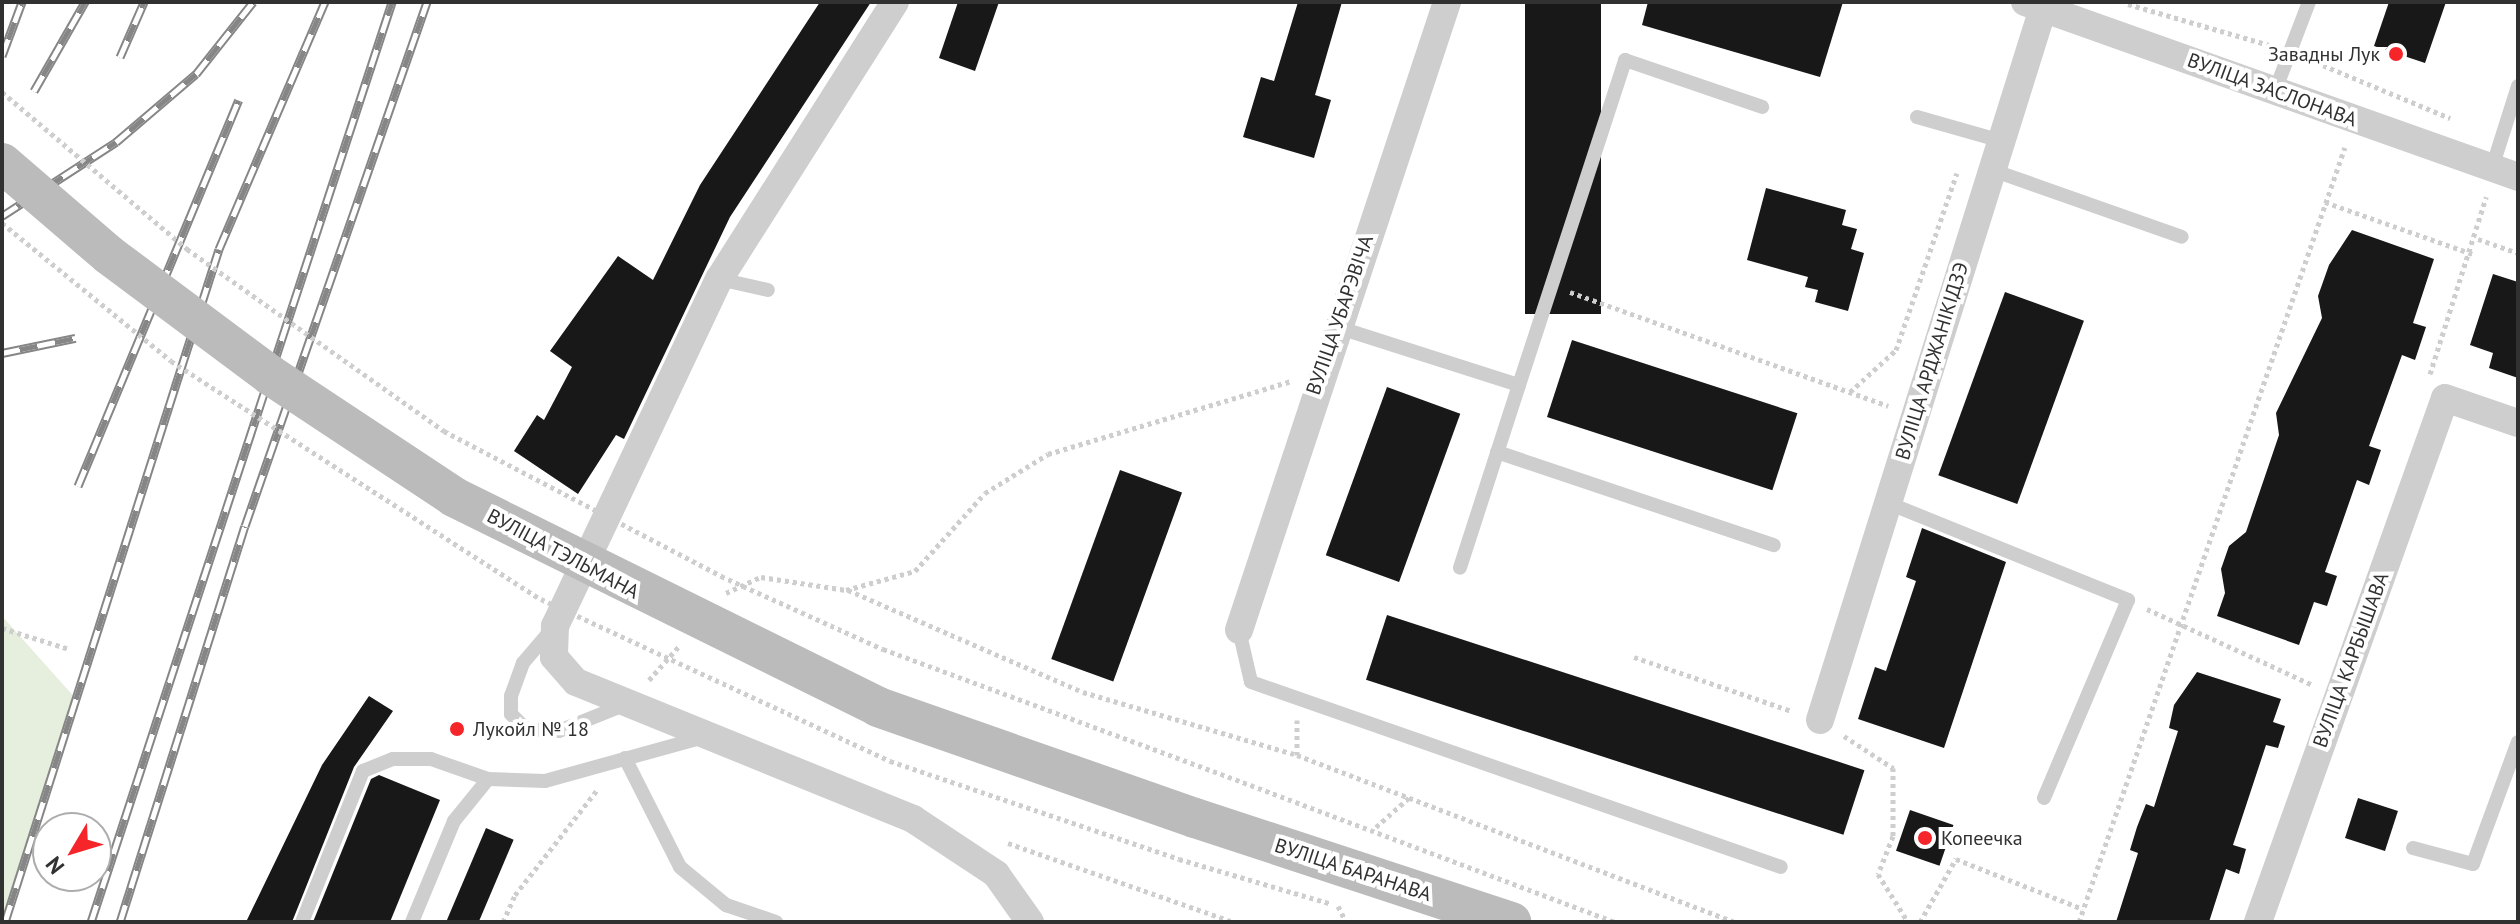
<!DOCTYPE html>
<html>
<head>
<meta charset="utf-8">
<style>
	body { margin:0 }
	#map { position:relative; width:2520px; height:924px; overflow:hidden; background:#fff; font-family:"PT Sans",sans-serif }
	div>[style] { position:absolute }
	.green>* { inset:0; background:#e6efde }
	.building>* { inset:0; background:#181818; transform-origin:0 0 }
	.path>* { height:5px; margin-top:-2.5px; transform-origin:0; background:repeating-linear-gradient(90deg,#cecece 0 4px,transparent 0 8px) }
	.lane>* { height:14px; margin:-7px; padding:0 7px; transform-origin:7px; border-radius:7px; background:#cecece }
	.street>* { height:28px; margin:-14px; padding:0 14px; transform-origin:14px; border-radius:14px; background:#cecece }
	.secondary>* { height:40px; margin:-20px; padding:0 20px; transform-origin:20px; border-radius:20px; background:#bbb }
	.rail>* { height:9px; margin-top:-4.5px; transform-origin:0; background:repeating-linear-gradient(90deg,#fff 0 18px,#868686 0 36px); box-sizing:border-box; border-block:2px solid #868686 }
	.path-bridge>* { height:5px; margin-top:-2.5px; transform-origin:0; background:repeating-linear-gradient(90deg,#cecece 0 4px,transparent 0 8px) }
	.secondary-bridge>* { height:40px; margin:-20px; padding:0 20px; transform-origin:20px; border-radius:20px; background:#bbb }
	.dots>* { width:22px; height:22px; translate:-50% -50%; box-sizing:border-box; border:4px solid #fff; border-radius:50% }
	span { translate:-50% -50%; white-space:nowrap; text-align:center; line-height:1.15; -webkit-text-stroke:8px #fff; paint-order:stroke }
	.poi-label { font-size:20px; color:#313131 }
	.right { translate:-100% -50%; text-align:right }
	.left { translate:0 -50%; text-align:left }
	.street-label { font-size:20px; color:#313131 }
	.frame { position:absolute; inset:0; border:4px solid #313131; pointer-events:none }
	.north { position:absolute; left:32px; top:812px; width:80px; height:80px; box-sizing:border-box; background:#fff; border:2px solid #adadad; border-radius:50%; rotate:232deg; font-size:22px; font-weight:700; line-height:32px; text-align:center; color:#313131 }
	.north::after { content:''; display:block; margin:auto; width:28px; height:36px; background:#f5252a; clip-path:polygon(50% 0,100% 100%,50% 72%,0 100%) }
</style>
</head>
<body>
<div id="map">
	<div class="green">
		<i style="clip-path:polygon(2px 616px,76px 699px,5px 922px,2px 922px)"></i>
	</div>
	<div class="building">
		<i style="clip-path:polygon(820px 2px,871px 2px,730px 217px,624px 439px,616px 435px,578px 494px,514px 451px,537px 415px,544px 420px,572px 367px,550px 351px,618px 256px,653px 280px,700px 185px)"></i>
		<i style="clip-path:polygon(958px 2px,999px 2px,975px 71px,939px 58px)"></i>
		<i style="clip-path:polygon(1298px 2px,1342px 2px,1315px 95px,1331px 100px,1314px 158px,1243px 137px,1261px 77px,1274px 81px)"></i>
		<i style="left:1525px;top:2px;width:76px;height:312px"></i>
		<i style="clip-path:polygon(1648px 2px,1843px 2px,1820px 77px,1642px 25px)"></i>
		<i style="clip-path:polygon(2389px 2px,2446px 2px,2425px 63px,2374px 46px)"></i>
		<i style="clip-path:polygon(1766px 188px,1846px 210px,1842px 225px,1857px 229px,1851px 249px,1864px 253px,1848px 311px,1815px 302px,1818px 290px,1805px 287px,1808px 277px,1747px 260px)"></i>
		<i style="clip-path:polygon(2352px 230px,2434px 259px,2413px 323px,2426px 327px,2415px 360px,2402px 355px,2369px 446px,2381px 450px,2369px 485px,2357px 480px,2325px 572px,2337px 576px,2327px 606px,2314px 602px,2299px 645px,2217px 616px,2225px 593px,2221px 569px,2229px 546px,2246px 532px,2279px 435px,2276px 413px,2322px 318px,2318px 296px,2329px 265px)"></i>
		<i style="clip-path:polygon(2493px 274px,2518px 282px,2518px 378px,2489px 368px,2493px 353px,2470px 345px)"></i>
		<i style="left:2005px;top:292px;width:84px;height:195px;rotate:20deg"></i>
		<i style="left:1572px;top:340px;width:237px;height:81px;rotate:18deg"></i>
		<i style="left:1387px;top:387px;width:78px;height:179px;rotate:20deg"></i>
		<i style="left:1120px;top:470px;width:66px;height:201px;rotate:20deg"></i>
		<i style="clip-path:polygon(1922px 528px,2006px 562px,1944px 748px,1858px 719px,1875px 667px,1886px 671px,1916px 581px,1906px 577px)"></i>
		<i style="left:1387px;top:615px;width:502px;height:68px;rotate:18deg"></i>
		<i style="clip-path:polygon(2197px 672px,2281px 699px,2273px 722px,2285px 726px,2278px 748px,2266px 745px,2233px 845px,2246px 849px,2239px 874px,2226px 869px,2209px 922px,2116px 922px,2138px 853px,2130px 850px,2137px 827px,2146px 804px,2154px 807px,2178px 731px,2169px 728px,2174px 705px)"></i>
		<i style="clip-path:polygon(369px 696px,393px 711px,354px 767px,292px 922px,246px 922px,322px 765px)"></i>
		<i style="clip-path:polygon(379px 775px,440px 800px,390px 922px,313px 922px,371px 779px)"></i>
		<i style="left:2358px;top:798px;width:42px;height:42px;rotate:18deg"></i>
		<i style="left:1910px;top:810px;width:46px;height:43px;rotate:19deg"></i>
		<i style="left:486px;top:828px;width:30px;height:103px;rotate:23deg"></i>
	</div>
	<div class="path">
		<i style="left:2128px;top:4px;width:147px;rotate:16.2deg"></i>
		<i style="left:2308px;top:59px;width:154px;rotate:22.6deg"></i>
		<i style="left:2325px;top:202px;width:157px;rotate:19.4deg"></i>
		<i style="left:2478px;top:239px;width:42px;rotate:19.3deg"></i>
		<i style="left:1570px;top:292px;width:338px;rotate:19.7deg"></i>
		<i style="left:2430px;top:374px;width:186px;rotate:-72.4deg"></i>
		<i style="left:1850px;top:392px;width:62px;rotate:-42.4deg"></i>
		<i style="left:1896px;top:350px;width:187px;rotate:-71deg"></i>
		<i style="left:848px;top:590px;width:256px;rotate:23.5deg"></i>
		<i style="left:1083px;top:692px;width:223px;rotate:16.4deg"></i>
		<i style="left:726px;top:593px;width:38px;rotate:-25deg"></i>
		<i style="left:761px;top:577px;width:86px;rotate:8.7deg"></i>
		<i style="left:846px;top:590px;width:72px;rotate:-15.4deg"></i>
		<i style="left:915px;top:571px;width:105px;rotate:-48.1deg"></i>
		<i style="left:985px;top:493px;width:74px;rotate:-31.8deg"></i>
		<i style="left:1048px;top:454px;width:254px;rotate:-16.7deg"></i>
		<i style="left:2147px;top:609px;width:183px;rotate:24.6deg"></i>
		<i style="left:2px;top:628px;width:70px;rotate:17.4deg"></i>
		<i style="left:1634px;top:657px;width:167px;rotate:18.9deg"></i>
		<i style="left:649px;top:680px;width:47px;rotate:-48.5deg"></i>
		<i style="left:1297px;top:720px;width:35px;rotate:90deg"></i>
		<i style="left:1297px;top:755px;width:468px;rotate:20.9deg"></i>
		<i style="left:1844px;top:736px;width:59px;rotate:33.1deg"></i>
		<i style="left:1893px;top:768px;width:68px;rotate:90deg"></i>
		<i style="left:1893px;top:836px;width:41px;rotate:111.5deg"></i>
		<i style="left:1878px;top:874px;width:57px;rotate:58deg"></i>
		<i style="left:1213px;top:771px;width:429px;rotate:20.6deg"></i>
		<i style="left:1376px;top:827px;width:48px;rotate:-41.6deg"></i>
		<i style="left:1008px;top:843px;width:239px;rotate:19.3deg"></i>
		<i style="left:1179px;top:859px;width:159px;rotate:16.4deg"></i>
		<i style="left:1338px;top:906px;width:18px;rotate:63deg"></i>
		<i style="left:503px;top:922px;width:30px;rotate:-66deg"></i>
		<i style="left:515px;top:895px;width:133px;rotate:-52deg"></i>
		<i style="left:1920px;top:922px;width:73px;rotate:-60.3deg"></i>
		<i style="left:1956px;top:859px;width:136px;rotate:21.5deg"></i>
		<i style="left:2079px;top:922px;width:819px;rotate:-71.06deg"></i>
	</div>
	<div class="lane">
		<i style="left:2275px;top:91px;width:95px;rotate:-69.1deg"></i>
		<i style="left:1917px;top:117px;width:87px;rotate:15.9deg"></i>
		<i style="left:2492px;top:168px;width:86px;rotate:-72.4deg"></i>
		<i style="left:1992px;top:170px;width:201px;rotate:19.4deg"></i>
		<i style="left:719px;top:279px;width:50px;rotate:12.7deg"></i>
		<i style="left:1337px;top:327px;width:191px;rotate:17.7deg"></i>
		<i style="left:1519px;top:385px;width:192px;rotate:107.9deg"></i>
		<i style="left:1519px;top:385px;width:342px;rotate:-71.9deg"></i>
		<i style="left:1625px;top:60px;width:145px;rotate:18.9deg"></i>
		<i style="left:1497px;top:452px;width:292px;rotate:18.6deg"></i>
		<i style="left:1888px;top:503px;width:259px;rotate:22deg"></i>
		<i style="left:2128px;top:600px;width:215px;rotate:113deg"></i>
		<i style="left:552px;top:629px;width:45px;rotate:130.5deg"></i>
		<i style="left:523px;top:663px;width:35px;rotate:110deg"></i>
		<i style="left:511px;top:696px;width:18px;rotate:90deg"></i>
		<i style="left:511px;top:714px;width:21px;rotate:45deg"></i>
		<i style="left:526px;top:729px;width:33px;rotate:3deg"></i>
		<i style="left:559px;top:731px;width:72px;rotate:-21.9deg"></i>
		<i style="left:1239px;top:630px;width:53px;rotate:77deg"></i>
		<i style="left:1251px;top:682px;width:561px;rotate:19.24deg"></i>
		<i style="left:625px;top:758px;width:122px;rotate:63.2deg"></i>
		<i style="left:680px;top:867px;width:60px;rotate:39.6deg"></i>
		<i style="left:726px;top:905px;width:53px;rotate:18.8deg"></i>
		<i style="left:2413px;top:848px;width:62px;rotate:14.9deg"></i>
		<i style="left:2473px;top:864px;width:130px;rotate:-69.8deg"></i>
		<i style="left:302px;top:922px;width:163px;rotate:-68deg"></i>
		<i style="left:363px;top:771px;width:32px;rotate:-22deg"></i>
		<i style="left:393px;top:759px;width:38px"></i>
		<i style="left:431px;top:759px;width:60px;rotate:19.3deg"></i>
		<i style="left:488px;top:779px;width:57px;rotate:2deg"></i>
		<i style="left:545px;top:781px;width:165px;rotate:-15.5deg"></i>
		<i style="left:412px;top:922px;width:109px;rotate:-67.4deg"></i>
		<i style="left:454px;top:821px;width:54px;rotate:-51deg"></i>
	</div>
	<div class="street">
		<i style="left:895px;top:2px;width:328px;rotate:122.4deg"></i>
		<i style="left:719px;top:279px;width:384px;rotate:115.3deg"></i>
		<i style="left:555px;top:626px;width:31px;rotate:92deg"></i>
		<i style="left:554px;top:657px;width:33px;rotate:49deg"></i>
		<i style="left:576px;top:682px;width:364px;rotate:22.1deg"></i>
		<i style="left:913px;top:819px;width:100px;rotate:33.5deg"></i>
		<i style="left:996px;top:874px;width:59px;rotate:54.7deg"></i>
		<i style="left:2025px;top:2px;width:523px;rotate:19.54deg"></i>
		<i style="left:1239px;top:630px;width:662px;rotate:-71.67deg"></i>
		<i style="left:1820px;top:720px;width:752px;rotate:-72.6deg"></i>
		<i style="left:2258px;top:922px;width:556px;rotate:-70.36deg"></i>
		<i style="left:2445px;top:398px;width:77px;rotate:18.9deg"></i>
	</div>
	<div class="secondary">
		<i style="left:1195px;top:818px;width:333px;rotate:18.2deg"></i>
	</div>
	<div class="rail">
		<i style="left:2px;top:56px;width:58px;rotate:-69.7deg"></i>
		<i style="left:120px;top:57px;width:60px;rotate:-66.4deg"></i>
		<i style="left:34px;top:91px;width:103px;rotate:-60.2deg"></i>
		<i style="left:2px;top:216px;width:136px;rotate:-33deg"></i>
		<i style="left:116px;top:142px;width:105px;rotate:-40.4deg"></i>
		<i style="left:196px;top:74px;width:92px;rotate:-51.6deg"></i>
		<i style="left:2px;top:353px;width:75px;rotate:-11.6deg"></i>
		<i style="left:78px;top:486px;width:418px;rotate:-67.4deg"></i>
		<i style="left:5px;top:922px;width:706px;rotate:-72.36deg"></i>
		<i style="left:219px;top:249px;width:269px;rotate:-66.8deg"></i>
		<i style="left:91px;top:922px;width:968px;rotate:-71.88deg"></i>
		<i style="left:120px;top:922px;width:415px;rotate:-72.5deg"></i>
		<i style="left:245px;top:526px;width:555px;rotate:-70.85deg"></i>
	</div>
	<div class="path-bridge">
		<i style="left:2px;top:92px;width:243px;rotate:40.3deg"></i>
		<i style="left:187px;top:249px;width:315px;rotate:35.3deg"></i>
		<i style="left:444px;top:431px;width:313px;rotate:27.6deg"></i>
		<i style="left:721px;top:576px;width:178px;rotate:24.3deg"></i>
		<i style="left:883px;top:649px;width:352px;rotate:20.3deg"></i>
		<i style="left:2px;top:223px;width:218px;rotate:39.2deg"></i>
		<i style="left:171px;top:361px;width:440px;rotate:32.8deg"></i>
		<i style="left:541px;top:599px;width:385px;rotate:24.9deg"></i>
		<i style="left:890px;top:761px;width:305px;rotate:18.7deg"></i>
	</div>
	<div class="secondary-bridge">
		<i style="left:2px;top:163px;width:141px;rotate:40.7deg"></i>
		<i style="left:109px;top:255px;width:201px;rotate:36.7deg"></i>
		<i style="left:270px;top:375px;width:221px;rotate:33.5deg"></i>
		<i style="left:454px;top:497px;width:473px;rotate:26.3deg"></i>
		<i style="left:878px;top:707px;width:336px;rotate:19.3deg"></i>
	</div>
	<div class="dots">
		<i style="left:2396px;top:54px;background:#f5252a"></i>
		<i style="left:457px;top:729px;background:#f5252a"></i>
		<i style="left:1925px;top:838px;background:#f5252a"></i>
	</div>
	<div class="poi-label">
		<span class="right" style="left:2380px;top:54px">Завадны Лук</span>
		<span class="left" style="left:473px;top:729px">Лукойл № 18</span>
		<span class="left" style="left:1941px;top:838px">Копеечка</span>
	</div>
	<div class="street-label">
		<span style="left:2272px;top:90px;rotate:20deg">ВУЛІЦА ЗАСЛОНАВА</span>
		<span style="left:1340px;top:315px;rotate:-71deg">ВУЛІЦА УБАРЭВІЧА</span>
		<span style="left:1932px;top:361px;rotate:-73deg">ВУЛІЦА АРДЖАНІКІДЗЭ</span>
		<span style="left:563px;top:554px;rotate:28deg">ВУЛІЦА ТЭЛЬМАНА</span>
		<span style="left:2351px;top:660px;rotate:-70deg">ВУЛІЦА КАРБЫШАВА</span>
		<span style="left:1353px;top:870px;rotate:18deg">ВУЛІЦА БАРАНАВА</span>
	</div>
	<div class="frame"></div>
	<div class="north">N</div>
</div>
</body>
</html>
